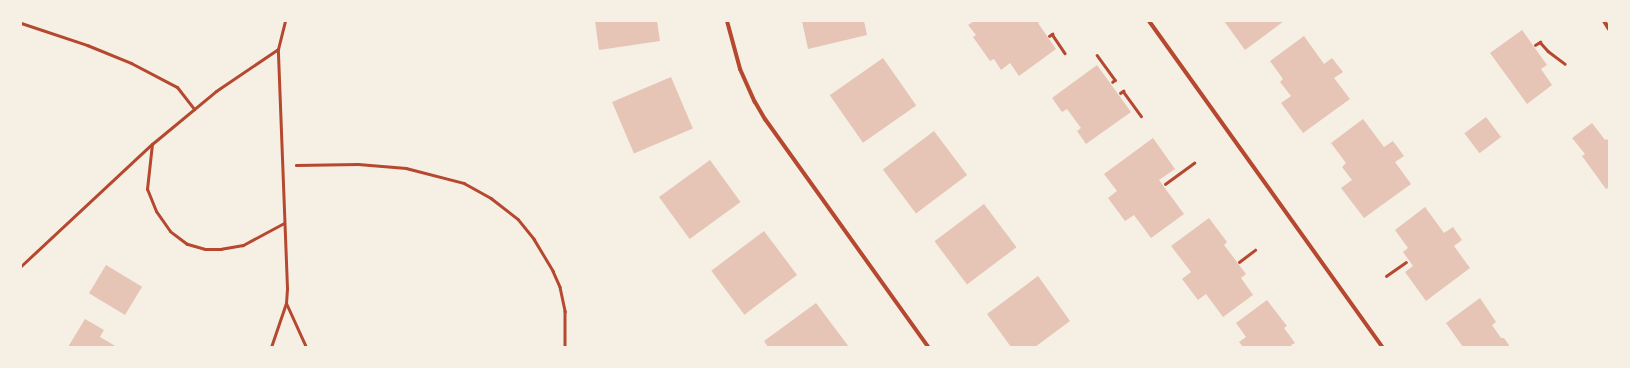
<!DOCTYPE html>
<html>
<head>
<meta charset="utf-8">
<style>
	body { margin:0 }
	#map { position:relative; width:1630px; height:368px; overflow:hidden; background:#f6efe4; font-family:"Varela Round",sans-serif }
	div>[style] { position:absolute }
	.building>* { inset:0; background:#e6c5b7; transform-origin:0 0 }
	.path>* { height:2.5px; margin:-1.25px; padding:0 1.25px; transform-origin:1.25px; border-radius:1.25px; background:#b5482f }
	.service>* { height:3px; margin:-1.5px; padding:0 1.5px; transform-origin:1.5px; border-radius:1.5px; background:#b5482f }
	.minor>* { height:4px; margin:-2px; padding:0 2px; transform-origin:2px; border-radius:2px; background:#b5482f }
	span { translate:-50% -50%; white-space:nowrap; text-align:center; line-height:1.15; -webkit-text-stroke:3px #f6efe4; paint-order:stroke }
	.frame { position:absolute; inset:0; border:22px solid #f6efe4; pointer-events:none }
</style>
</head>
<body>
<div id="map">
	<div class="building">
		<i style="clip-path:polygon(595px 21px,657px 21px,660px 41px,599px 50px)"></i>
		<i style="clip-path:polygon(802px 21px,864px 21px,867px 35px,808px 49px)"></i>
		<i style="clip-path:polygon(974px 21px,1041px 21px,1038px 23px,1056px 49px,1019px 76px,1010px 63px,1001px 70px,994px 59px,990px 61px,973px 37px,976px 35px,968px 25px)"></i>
		<i style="clip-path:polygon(1224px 21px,1284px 21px,1245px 50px)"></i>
		<i style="clip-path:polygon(1522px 30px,1547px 65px,1541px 69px,1552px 85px,1527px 104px,1490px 53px)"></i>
		<i style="clip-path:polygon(1304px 36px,1324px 64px,1332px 58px,1343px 72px,1334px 78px,1350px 99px,1303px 133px,1281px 103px,1291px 96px,1280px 82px,1283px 79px,1270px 61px)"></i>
		<i style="left:883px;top:58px;width:58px;height:65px;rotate:55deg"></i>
		<i style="clip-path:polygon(1097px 65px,1131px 112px,1086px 144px,1077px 131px,1081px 128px,1067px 109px,1062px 112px,1052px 98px)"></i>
		<i style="left:671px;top:77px;width:56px;height:64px;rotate:67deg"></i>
		<i style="left:1486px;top:117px;width:25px;height:27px;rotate:53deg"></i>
		<i style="clip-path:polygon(1363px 119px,1384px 147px,1393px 141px,1404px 156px,1395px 162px,1411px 184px,1364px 218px,1341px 188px,1352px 180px,1342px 167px,1346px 163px,1331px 143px)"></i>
		<i style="clip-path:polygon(1592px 123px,1605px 140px,1607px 139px,1609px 142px,1609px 187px,1606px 189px,1582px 156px,1585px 154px,1572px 138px)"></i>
		<i style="left:934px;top:131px;width:55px;height:64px;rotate:53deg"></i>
		<i style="clip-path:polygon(1153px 138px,1175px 169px,1159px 180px,1184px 214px,1151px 238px,1134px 215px,1125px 221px,1108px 198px,1117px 191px,1104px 174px)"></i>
		<i style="left:710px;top:160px;width:52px;height:63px;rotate:54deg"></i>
		<i style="left:984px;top:204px;width:54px;height:62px;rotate:53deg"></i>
		<i style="clip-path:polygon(1425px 207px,1444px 233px,1453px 227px,1462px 240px,1454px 246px,1470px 268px,1426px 301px,1405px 272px,1413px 266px,1403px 252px,1408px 248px,1395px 230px)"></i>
		<i style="clip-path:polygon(1209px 218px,1227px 242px,1224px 245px,1246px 274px,1241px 278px,1253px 295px,1223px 317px,1206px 294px,1198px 300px,1182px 279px,1191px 272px,1171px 246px)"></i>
		<i style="left:764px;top:231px;width:55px;height:66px;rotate:53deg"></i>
		<i style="left:106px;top:265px;width:42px;height:33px;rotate:31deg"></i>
		<i style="clip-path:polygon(1038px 276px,1070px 321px,1035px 347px,1011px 347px,987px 314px)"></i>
		<i style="clip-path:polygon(1480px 298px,1496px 322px,1492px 325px,1501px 338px,1504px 338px,1509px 345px,1509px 347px,1463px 347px,1446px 323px)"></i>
		<i style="clip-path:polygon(1267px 300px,1287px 326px,1284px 328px,1295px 343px,1291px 345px,1292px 347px,1243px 347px,1239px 342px,1246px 337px,1236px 323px)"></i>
		<i style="clip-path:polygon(816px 303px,849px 347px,768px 347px,764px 341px)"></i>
		<i style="clip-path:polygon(85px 319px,104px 330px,100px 337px,117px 347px,68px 347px)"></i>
	</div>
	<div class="path">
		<i style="left:1049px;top:36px;width:4px;rotate:-34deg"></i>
		<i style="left:1052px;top:34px;width:23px;rotate:56deg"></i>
		<i style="left:1535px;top:45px;width:6px;rotate:-31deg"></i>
		<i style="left:1540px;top:42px;width:12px;rotate:48deg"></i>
		<i style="left:1548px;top:51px;width:21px;rotate:37deg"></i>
		<i style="left:1097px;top:55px;width:31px;rotate:54deg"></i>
		<i style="left:1115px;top:80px;width:3px;rotate:135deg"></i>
		<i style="left:1120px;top:93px;width:4px;rotate:-34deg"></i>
		<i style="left:1123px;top:91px;width:31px;rotate:54deg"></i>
		<i style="left:296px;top:165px;width:62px;rotate:-0.9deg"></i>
		<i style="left:358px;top:164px;width:48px;rotate:4.8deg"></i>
		<i style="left:406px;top:168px;width:60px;rotate:14.5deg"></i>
		<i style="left:464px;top:183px;width:31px;rotate:29deg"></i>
		<i style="left:491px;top:198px;width:34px;rotate:38deg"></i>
		<i style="left:518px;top:219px;width:26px;rotate:51deg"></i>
		<i style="left:534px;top:239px;width:37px;rotate:59deg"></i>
		<i style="left:553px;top:271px;width:17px;rotate:66deg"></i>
		<i style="left:560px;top:287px;width:25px;rotate:78deg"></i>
		<i style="left:565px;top:311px;width:36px;rotate:90deg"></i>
		<i style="left:1165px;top:184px;width:36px;rotate:-36deg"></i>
		<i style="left:1239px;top:262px;width:20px;rotate:-37deg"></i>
		<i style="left:1386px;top:276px;width:24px;rotate:-35deg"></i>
	</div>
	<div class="service">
		<i style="left:21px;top:23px;width:70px;rotate:18.4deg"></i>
		<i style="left:87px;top:45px;width:48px;rotate:22.2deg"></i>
		<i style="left:131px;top:63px;width:52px;rotate:27.6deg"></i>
		<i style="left:177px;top:87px;width:28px;rotate:52deg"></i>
		<i style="left:284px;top:223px;width:47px;rotate:151.8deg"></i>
		<i style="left:243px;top:245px;width:22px;rotate:170deg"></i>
		<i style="left:221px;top:249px;width:16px;rotate:180deg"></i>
		<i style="left:205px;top:249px;width:19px;rotate:-164deg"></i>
		<i style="left:187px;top:244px;width:21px;rotate:-143deg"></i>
		<i style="left:170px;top:231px;width:24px;rotate:-125deg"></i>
		<i style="left:156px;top:211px;width:24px;rotate:-112deg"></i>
		<i style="left:147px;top:189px;width:45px;rotate:-83.7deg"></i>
		<i style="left:152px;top:144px;width:83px;rotate:-39.6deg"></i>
		<i style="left:216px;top:91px;width:75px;rotate:-34.1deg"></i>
		<i style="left:278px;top:49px;width:29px;rotate:-76deg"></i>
		<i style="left:21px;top:266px;width:179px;rotate:-43deg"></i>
		<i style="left:286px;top:303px;width:48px;rotate:65.6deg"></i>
		<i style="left:271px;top:347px;width:46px;rotate:-71.2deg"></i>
		<i style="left:286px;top:303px;width:15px;rotate:-86deg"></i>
		<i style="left:287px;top:288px;width:239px;rotate:-92.2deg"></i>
	</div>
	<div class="minor">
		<i style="left:727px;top:21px;width:50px;rotate:74.8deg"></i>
		<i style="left:740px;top:69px;width:36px;rotate:66deg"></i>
		<i style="left:755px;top:102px;width:20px;rotate:60deg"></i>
		<i style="left:765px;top:119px;width:280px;rotate:54.4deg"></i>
		<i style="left:1149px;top:21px;width:401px;rotate:54.4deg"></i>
		<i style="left:1604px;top:21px;width:9px;rotate:58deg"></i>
	</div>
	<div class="frame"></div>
</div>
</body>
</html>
